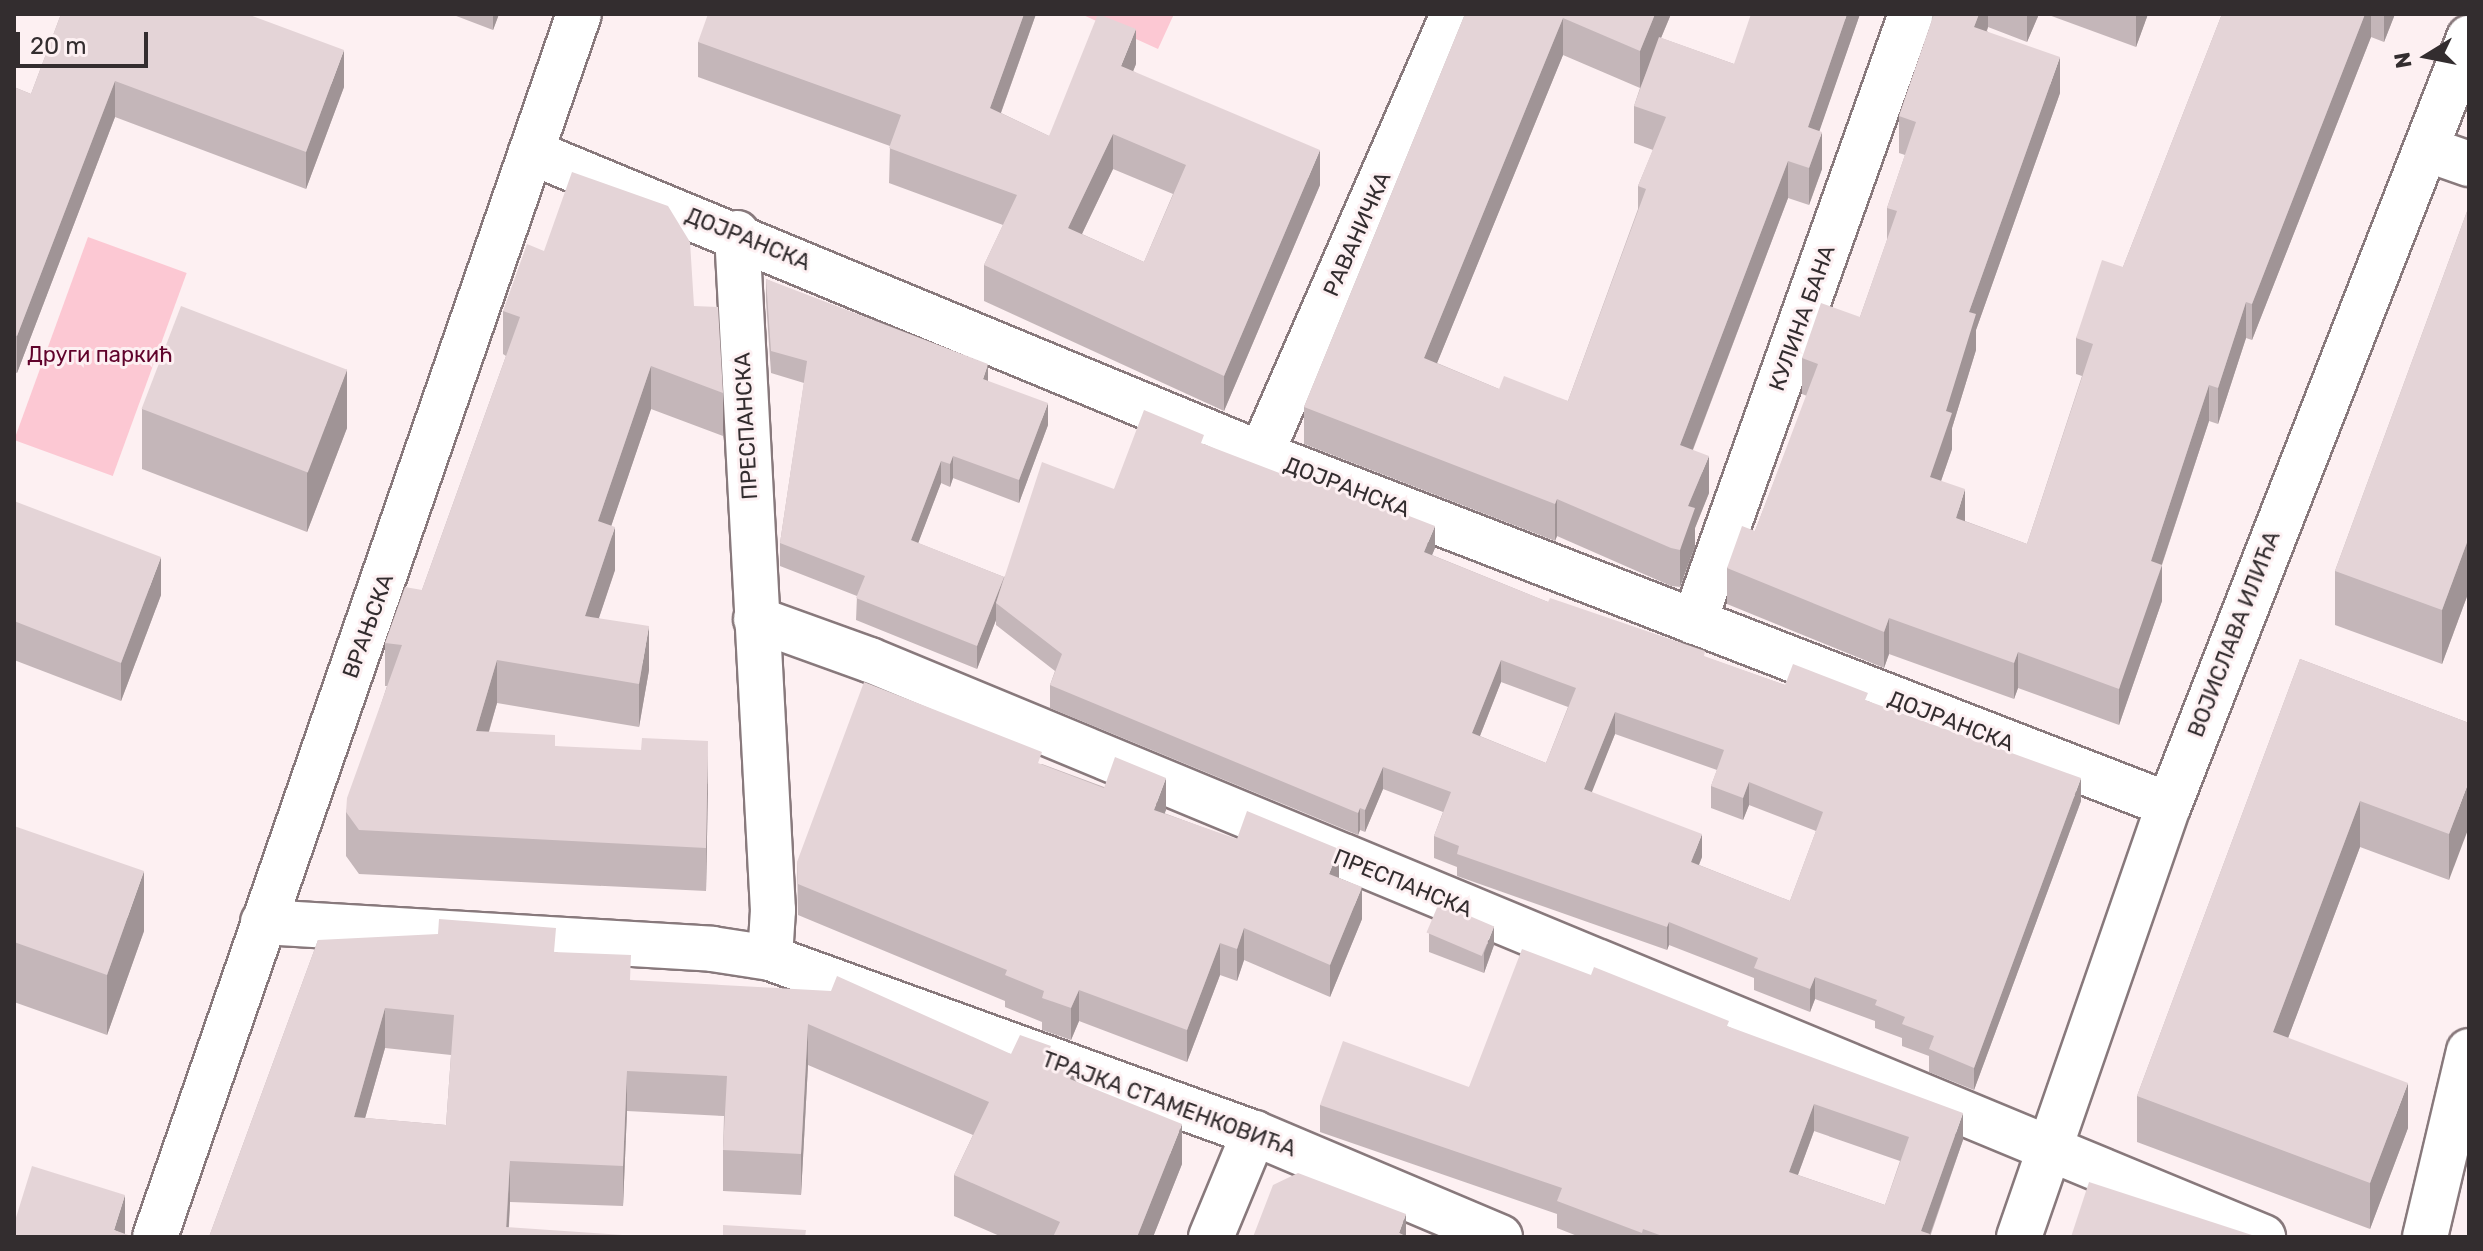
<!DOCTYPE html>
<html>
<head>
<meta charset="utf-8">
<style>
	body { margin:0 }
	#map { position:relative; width:2483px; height:1251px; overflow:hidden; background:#fdf0f2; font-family:Rubik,sans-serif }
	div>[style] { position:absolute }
	.green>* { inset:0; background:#fcc8d3; transform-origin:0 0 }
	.roads { filter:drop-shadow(2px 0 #88797c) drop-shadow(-2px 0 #88797c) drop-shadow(0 2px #88797c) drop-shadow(0 -2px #88797c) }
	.minor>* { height:44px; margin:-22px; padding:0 22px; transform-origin:22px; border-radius:22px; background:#fff }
	.major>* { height:44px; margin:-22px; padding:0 22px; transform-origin:22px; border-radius:22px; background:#fff }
	.wall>* { inset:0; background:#c4b6b9 }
	.shaded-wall>* { inset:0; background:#a09496 }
	.building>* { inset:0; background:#e4d4d7; transform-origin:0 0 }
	span { translate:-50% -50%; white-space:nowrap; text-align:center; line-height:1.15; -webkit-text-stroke:6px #fdf0f2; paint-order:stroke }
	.street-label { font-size:22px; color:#332d2f }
	.park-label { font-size:22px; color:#60032b }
	.frame { position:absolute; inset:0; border:16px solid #332d2f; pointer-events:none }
	.north { position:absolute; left:2387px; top:16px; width:80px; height:80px; -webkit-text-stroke:6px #fdf0f2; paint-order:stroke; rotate:260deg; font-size:22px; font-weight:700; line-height:32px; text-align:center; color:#332d2f }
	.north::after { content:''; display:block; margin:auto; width:28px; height:36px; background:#332d2f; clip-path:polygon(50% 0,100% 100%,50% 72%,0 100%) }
	.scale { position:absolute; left:16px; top:32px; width:132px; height:36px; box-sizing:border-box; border:4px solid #332d2f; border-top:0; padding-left:10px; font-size:24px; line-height:28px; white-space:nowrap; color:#332d2f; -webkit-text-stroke:6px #fdf0f2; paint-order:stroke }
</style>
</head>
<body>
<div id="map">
	<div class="green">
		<i style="clip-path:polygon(1081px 14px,1174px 14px,1158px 49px)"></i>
		<i style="left:88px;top:237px;width:105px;height:216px;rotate:20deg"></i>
	</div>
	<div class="roads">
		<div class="minor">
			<i style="left:2426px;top:149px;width:46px;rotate:19.2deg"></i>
			<i style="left:531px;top:152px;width:790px;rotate:22.47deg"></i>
			<i style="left:1261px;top:454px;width:973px;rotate:21.13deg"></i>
			<i style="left:737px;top:233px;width:678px;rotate:86.96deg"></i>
			<i style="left:773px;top:910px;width:48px;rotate:93.6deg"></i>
			<i style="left:1261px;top:454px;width:480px;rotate:-66.4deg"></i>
			<i style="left:756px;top:619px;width:121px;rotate:19.8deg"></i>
			<i style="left:870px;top:660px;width:1508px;rotate:22.5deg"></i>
			<i style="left:1694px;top:622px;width:646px;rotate:-70.36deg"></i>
			<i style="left:263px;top:922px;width:450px;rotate:3.4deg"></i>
			<i style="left:712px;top:949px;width:59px;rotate:8.8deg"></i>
			<i style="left:770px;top:958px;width:515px;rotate:19.88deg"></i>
			<i style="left:1254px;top:1133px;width:267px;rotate:22.9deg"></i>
			<i style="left:155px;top:1237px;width:1294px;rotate:-70.88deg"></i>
			<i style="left:1211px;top:1237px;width:113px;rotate:-67.5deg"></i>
			<i style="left:2425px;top:1237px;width:191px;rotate:-76.7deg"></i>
		</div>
		<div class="major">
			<i style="left:2019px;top:1237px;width:457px;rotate:-70.9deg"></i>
			<i style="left:2169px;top:805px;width:824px;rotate:-68.64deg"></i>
		</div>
	</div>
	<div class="wall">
		<i style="clip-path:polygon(61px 14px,344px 87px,306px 189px,115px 117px,17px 373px,14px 372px,14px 87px,31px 94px)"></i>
		<i style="clip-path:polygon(451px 14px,499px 14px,493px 30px)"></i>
		<i style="clip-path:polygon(evenodd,1036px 14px,1001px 113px,1049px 136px,1136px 64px,1133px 71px,1320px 185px,1224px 411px,984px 301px,984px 265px,1003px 225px,889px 183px,890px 146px,698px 77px,698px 42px,1036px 14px,1113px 169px,1173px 194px,1144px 262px,1082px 234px,1113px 169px)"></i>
		<i style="clip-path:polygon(evenodd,1465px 14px,1671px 14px,1661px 38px,1734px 64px,1860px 14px,1819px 131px,1822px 169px,1809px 205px,1788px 198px,1693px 450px,1709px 493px,1695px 528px,1695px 546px,1680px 587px,1671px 586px,1557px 536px,1555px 541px,1304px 444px,1304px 407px,1465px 14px,1563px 55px,1640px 88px,1634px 106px,1634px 143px,1653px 150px,1638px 186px,1638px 209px,1568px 401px,1499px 389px,1437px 363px,1563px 55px)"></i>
		<i style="clip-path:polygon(1934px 14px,2039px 14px,2027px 42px,1988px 27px,1987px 31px,2060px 93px,1976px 330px,1976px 350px,1952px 428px,1952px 449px,1941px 481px,1965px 521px,2027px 544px,2082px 376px,2076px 374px,2076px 338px,2123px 267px,2222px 14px,2395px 14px,2384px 42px,2371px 37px,2252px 340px,2246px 338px,2218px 424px,2209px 421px,2162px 565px,2162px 601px,2119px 725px,2018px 688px,2014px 699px,1889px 654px,1884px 668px,1727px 604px,1727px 568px,1755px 531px,1807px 396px,1802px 394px,1802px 358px,1860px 317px,1887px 240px,1887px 208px,1905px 155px,1899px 153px,1899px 116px)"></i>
		<i style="clip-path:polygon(2046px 14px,2148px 14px,2136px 47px)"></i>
		<i style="clip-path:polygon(2469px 206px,2469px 591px,2442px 664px,2335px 625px,2335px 571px)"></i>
		<i style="clip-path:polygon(evenodd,766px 279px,988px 381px,1048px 425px,1019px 503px,953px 478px,950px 487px,941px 483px,918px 543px,1004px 577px,1114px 489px,1204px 444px,1435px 548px,1432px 555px,1548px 602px,1785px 685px,1868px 701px,2081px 801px,1974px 1090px,1929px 1072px,1929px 1056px,1902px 1046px,1902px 1038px,1875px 1028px,1875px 1021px,1815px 999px,1810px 1012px,1754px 990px,1754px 978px,1669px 945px,1667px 950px,1457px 876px,1457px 867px,1434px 858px,1434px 836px,1443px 812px,1383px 789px,1365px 832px,1360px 830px,1358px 835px,1050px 708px,1050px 685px,1055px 671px,996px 625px,996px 620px,977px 669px,856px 620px,857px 596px,780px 566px,780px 543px,804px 383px,771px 373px,766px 301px,766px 279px,1501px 682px,1568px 707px,1546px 763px,1480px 736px,1501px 682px,766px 279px,1615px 734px,1717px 770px,1711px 786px,1711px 808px,1743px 820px,1749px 805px,1816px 831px,1790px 901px,1699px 865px,1702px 857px,1591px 792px,1615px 734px)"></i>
		<i style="clip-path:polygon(694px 306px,723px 393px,723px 436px,651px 409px,611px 526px,615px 570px,599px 618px,649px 670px,639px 727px,497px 703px,489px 732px,555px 746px,708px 784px,706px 891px,359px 874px,346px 856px,346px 812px,387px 686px,385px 686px,385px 643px,422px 590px,506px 356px,503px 354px,503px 311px)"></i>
		<i style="clip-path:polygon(142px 409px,347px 428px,307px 532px,142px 469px)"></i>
		<i style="clip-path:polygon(14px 501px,161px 595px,121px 701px,14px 660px)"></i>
		<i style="clip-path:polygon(2300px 659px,2469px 723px,2449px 880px,2360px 847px,2288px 1038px,2408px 1128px,2370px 1229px,2137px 1142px,2137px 1096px)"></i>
		<i style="clip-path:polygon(1042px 764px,1166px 810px,1164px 813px,1339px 878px,1362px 919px,1330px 997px,1244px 960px,1237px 981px,1220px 975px,1187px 1062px,1079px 1021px,1071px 1040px,1042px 1030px,1042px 1022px,1005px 1007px,1005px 1001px,798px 915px,797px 862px)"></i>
		<i style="clip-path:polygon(14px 826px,144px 931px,107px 1035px,14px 1002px)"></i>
		<i style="clip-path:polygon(1429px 933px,1494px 945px,1484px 973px,1429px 952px)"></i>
		<i style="clip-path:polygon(evenodd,318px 940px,556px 952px,631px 981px,1011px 1054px,1051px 1055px,1076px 1081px,1182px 1164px,1153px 1237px,1002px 1237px,954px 1216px,954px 1175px,973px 1135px,808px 1065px,801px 1195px,723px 1191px,723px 1150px,724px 1116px,627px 1111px,623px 1206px,510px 1202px,509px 1227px,209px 1237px,318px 940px,385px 1048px,451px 1055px,446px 1125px,365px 1118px,385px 1048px)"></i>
		<i style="clip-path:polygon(evenodd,1591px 975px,1729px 1027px,1963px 1140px,1930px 1237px,1580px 1237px,1557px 1228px,1557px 1214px,1320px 1132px,1320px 1105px,1469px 1087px,1591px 975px,1814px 1131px,1900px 1161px,1885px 1205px,1798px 1175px,1814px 1131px)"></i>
	</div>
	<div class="shaded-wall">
		<i style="clip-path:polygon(493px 14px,499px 14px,493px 30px)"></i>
		<i style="clip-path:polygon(1024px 14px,1036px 14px,990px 143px,990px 108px)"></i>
		<i style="clip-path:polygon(1655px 14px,1671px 14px,1640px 88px,1640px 51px)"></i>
		<i style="clip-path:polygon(1847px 14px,1860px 14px,1808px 164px,1808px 127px)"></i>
		<i style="clip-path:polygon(1979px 14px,1988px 14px,1988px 27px,1974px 63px,1974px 27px)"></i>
		<i style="clip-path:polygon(2027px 14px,2039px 14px,2027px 42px)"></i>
		<i style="clip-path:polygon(2136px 14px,2148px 14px,2136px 47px)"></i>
		<i style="clip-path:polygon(2365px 14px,2371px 14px,2371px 37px,2252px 340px,2252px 304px)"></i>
		<i style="clip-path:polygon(2384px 14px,2395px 14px,2384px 42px)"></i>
		<i style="clip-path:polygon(1563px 18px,1563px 55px,1424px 395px,1424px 358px)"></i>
		<i style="clip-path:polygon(1136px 29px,1136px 64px,1121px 101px,1121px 66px)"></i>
		<i style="clip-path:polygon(344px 50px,344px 87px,306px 189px,306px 152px)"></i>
		<i style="clip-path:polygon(2060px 57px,2060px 93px,1976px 330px,1976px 350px,1952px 428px,1952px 449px,1930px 513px,1930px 477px,1969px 312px)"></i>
		<i style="clip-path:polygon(115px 81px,115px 117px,17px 373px,17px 336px)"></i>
		<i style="clip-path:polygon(1822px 132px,1822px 169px,1809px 205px,1809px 168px)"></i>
		<i style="clip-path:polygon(1113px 134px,1113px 169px,1068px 263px,1068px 228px)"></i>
		<i style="clip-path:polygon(1320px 150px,1320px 185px,1224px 411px,1224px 376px)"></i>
		<i style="clip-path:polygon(1788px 161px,1788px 198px,1680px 483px,1680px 445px)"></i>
		<i style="clip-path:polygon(2246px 302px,2246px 338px,2218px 424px,2218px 388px)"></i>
		<i style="clip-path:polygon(988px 364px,988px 386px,983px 379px)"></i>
		<i style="clip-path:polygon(651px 366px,651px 409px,598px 565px,598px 521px)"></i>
		<i style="clip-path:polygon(347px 369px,347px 428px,307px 532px,307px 473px)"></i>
		<i style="clip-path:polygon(2209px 385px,2209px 421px,2156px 582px,2162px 565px,2162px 601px,2119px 725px,2119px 689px,2151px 561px)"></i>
		<i style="clip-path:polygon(1048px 403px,1048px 425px,1019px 503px,1019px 480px)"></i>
		<i style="clip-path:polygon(953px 456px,953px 478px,950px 487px,950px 464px)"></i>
		<i style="clip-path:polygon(1709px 456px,1709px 493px,1695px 528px,1695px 546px,1680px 587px,1680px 550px,1688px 506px)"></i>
		<i style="clip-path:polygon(941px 461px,941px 483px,911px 562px,911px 540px)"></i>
		<i style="clip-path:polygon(1965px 489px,1965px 525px,1956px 518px)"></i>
		<i style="clip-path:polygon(1557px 499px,1557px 536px,1555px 541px,1555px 504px)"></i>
		<i style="clip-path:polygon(1435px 526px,1435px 548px,1424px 574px,1424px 552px)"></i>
		<i style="clip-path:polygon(615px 527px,615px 570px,585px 659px,585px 616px)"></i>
		<i style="clip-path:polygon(2469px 537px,2469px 591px,2442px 664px,2442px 610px)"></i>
		<i style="clip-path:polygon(161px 557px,161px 595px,121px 701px,121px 663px)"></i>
		<i style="clip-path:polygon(1004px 577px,996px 603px,996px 620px,977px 669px,977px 646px)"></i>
		<i style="clip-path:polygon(1889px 618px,1889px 654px,1884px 668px,1884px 632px)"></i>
		<i style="clip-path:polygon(649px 626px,649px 670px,639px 727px,639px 684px)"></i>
		<i style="clip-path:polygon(2018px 652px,2018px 688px,2014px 699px,2014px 663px)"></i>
		<i style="clip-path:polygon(497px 660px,497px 703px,476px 775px,476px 731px)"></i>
		<i style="clip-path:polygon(1501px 660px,1501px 682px,1472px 756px,1472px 733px)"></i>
		<i style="clip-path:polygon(1615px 712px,1615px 734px,1584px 812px,1584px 789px)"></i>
		<i style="clip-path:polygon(708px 741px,708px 784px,706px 891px,706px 848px)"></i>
		<i style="clip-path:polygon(1383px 767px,1383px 789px,1365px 832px,1365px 810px)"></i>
		<i style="clip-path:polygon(1166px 778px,1166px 810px,1154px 842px,1154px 810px)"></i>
		<i style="clip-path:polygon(2081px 778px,2081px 801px,1974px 1090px,1974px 1068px)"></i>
		<i style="clip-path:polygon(2469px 781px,2469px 827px,2449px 880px,2449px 834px)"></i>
		<i style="clip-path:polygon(1749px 782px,1749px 805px,1743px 820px,1743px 798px)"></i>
		<i style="clip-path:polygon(2360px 801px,2360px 847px,2273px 1078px,2273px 1032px)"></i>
		<i style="clip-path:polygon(1360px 808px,1360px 830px,1358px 835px,1358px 813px)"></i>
		<i style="clip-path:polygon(1702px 834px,1702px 857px,1691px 884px,1691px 862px)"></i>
		<i style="clip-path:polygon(1339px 849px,1339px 881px,1329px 874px)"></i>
		<i style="clip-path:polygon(144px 871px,144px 931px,107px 1035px,107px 975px)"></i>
		<i style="clip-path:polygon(1362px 887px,1362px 919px,1330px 997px,1330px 965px)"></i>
		<i style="clip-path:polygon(1669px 922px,1669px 945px,1667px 950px,1667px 927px)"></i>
		<i style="clip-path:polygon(1494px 926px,1494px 945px,1484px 973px,1484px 953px)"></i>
		<i style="clip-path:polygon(1244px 928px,1244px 960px,1237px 981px,1237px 949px)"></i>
		<i style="clip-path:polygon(1220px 943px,1220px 975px,1187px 1062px,1187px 1030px)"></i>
		<i style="clip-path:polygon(1815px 977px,1815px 999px,1810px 1012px,1810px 989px)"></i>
		<i style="clip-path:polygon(1079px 990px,1079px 1021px,1071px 1040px,1071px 1008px)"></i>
		<i style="clip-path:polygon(385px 1008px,385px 1048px,354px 1157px,354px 1117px)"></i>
		<i style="clip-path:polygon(808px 1024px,808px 1065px,801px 1195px,801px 1154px)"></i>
		<i style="clip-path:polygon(1076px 1064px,1076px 1104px,1070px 1079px)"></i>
		<i style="clip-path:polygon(627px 1071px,627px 1111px,623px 1206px,623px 1166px)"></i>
		<i style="clip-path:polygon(2408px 1083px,2408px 1128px,2370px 1229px,2370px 1183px)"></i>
		<i style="clip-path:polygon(1814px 1104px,1814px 1131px,1789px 1199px,1789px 1172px)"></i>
		<i style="clip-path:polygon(1963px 1113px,1963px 1140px,1929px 1237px,1921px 1231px)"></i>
		<i style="clip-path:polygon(1182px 1124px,1182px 1164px,1153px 1237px,1137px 1237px)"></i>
		<i style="clip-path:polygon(510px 1161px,510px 1202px,508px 1237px,506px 1237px)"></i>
		<i style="clip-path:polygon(125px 1195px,125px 1235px,114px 1230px)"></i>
		<i style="clip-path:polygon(1406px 1214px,1406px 1237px,1399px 1233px)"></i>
	</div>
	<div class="building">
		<i style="clip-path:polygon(61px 14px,247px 14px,344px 50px,306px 152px,115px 81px,17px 336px,14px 335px,14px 87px,31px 94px)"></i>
		<i style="clip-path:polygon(evenodd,708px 14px,1024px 14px,990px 108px,1049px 136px,1098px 14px,1136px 29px,1121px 66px,1320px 150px,1224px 376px,984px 265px,1017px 195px,889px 148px,901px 115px,698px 42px,708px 14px,1113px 134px,1186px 165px,1144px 262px,1068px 228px,1113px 134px)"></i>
		<i style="clip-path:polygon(1465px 14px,1655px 14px,1640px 51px,1563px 18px,1424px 358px,1499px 389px,1504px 376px,1568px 401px,1646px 189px,1638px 186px,1666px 117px,1634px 106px,1659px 37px,1734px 64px,1751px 14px,1847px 14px,1808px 127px,1822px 132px,1809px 168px,1788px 161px,1680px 445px,1709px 456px,1688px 506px,1695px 508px,1680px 550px,1671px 548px,1557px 499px,1555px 504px,1304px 407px)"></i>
		<i style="clip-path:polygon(1934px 14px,1979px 14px,1974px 27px,2060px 57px,1969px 312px,1976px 314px,1946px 411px,1952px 413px,1930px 477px,1965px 489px,1956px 518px,2027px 544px,2093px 344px,2076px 338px,2102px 260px,2123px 267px,2222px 14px,2365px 14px,2252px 304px,2246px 302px,2218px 388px,2209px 385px,2151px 561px,2162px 565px,2119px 689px,2018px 652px,2014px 663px,1889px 618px,1884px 632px,1727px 568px,1742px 526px,1755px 531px,1818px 364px,1802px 358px,1821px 303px,1860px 317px,1897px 211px,1887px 208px,1916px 122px,1899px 116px)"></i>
		<i style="clip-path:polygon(572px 172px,668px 206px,690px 242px,694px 306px,718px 307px,723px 393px,651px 366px,598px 521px,615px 527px,585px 616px,649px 626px,639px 684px,497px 660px,476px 731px,555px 735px,555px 746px,641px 750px,642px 738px,708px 741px,706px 848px,359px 830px,346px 812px,347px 798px,402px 645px,385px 643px,405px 587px,422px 590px,520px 317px,503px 311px,527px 244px,544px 251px)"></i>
		<i style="clip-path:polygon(2469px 206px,2469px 537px,2442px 610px,2335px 571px)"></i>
		<i style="clip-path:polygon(766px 279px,988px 364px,983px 379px,1048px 403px,1019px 480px,953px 456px,950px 464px,941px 461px,911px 540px,1004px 577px,977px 646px,856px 598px,865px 576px,780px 543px,807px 361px,771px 351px)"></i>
		<i style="left:181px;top:306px;width:178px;height:110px;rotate:21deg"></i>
		<i style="clip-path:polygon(evenodd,1144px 410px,1204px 435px,1201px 443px,1282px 474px,1285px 468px,1435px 526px,1424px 552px,1548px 602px,1550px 598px,1705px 651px,1704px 656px,1785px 685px,1793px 664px,1868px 693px,1865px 700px,2081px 778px,1974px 1068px,1929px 1049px,1934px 1036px,1902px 1024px,1905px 1017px,1875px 1005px,1877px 1000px,1815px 977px,1810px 989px,1754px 968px,1758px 958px,1669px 922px,1667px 927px,1457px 854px,1459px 846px,1434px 836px,1451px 792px,1383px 767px,1365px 810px,1360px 808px,1358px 813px,1050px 685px,1062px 654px,996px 603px,1042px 462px,1114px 489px,1144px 410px,1501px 660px,1576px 688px,1546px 763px,1472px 733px,1501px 660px,1144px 410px,1615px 712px,1724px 750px,1711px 786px,1743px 798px,1749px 782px,1823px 812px,1790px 901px,1691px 862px,1702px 834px,1584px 789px,1615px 712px)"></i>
		<i style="clip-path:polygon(14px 501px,161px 557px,121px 663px,14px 621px)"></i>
		<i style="clip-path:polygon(2300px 659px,2469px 723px,2469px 781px,2449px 834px,2360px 801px,2273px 1032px,2408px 1083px,2370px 1183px,2137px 1096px)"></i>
		<i style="clip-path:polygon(864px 682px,1042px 752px,1038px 763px,1104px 788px,1115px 757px,1166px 778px,1154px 810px,1237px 839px,1247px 811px,1339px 849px,1329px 874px,1362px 887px,1330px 965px,1244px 928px,1237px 949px,1220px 943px,1187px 1030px,1079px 990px,1071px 1008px,1042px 998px,1044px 991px,1005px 975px,1007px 970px,798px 884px,797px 862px)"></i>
		<i style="clip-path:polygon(14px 826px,144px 871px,107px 975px,14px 942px)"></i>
		<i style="left:1439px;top:903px;width:60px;height:32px;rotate:23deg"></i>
		<i style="clip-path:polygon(evenodd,439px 919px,556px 928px,554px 952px,631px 955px,630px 980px,831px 991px,837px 976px,1011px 1054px,1020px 1035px,1051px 1046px,1048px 1053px,1076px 1064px,1070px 1079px,1182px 1124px,1137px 1237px,1053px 1237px,1060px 1222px,954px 1175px,989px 1102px,808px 1024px,801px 1154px,723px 1150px,727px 1076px,627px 1071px,623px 1166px,510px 1161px,506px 1227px,652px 1237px,209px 1237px,318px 940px,438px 934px,439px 919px,385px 1008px,454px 1015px,446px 1125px,354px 1117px,385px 1008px)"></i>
		<i style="clip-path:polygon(evenodd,1522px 949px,1591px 975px,1594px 967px,1729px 1021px,1727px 1026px,1963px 1113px,1921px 1231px,1930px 1234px,1929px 1237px,1665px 1237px,1643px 1229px,1642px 1233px,1557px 1201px,1562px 1188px,1320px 1105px,1343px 1041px,1469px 1087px,1522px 949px,1814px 1104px,1909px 1137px,1885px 1205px,1789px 1172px,1814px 1104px)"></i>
		<i style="clip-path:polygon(32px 1166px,125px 1195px,114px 1230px,134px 1237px,14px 1237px,14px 1224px)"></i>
		<i style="clip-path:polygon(1298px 1173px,1406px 1214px,1399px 1233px,1408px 1237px,1253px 1237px,1273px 1185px)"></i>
		<i style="clip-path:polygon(2089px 1182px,2258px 1237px,2071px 1237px)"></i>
		<i style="clip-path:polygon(723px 1225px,806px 1230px,805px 1237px,723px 1237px)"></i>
	</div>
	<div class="street-label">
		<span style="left:1357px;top:234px;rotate:-66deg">РАВАНИЧКА</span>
		<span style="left:748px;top:239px;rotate:22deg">ДОЈРАНСКА</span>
		<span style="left:1802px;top:318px;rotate:-70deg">КУЛИНА БАНА</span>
		<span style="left:746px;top:426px;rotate:-93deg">ПРЕСПАНСКА</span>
		<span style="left:1347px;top:487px;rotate:21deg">ДОЈРАНСКА</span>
		<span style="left:368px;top:626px;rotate:-70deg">ВРАЊСКА</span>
		<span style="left:2234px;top:634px;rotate:-69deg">ВОЈИСЛАВА ИЛИЋА</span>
		<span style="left:1951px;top:721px;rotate:21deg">ДОЈРАНСКА</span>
		<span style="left:1403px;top:883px;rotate:22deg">ПРЕСПАНСКА</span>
		<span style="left:1169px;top:1104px;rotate:20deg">ТРАЈКА СТАМЕНКОВИЋА</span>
	</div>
	<div class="park-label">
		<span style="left:100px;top:355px">Други паркић</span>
	</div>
	<div class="frame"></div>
	<div class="north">N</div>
	<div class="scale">20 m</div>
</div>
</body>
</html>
